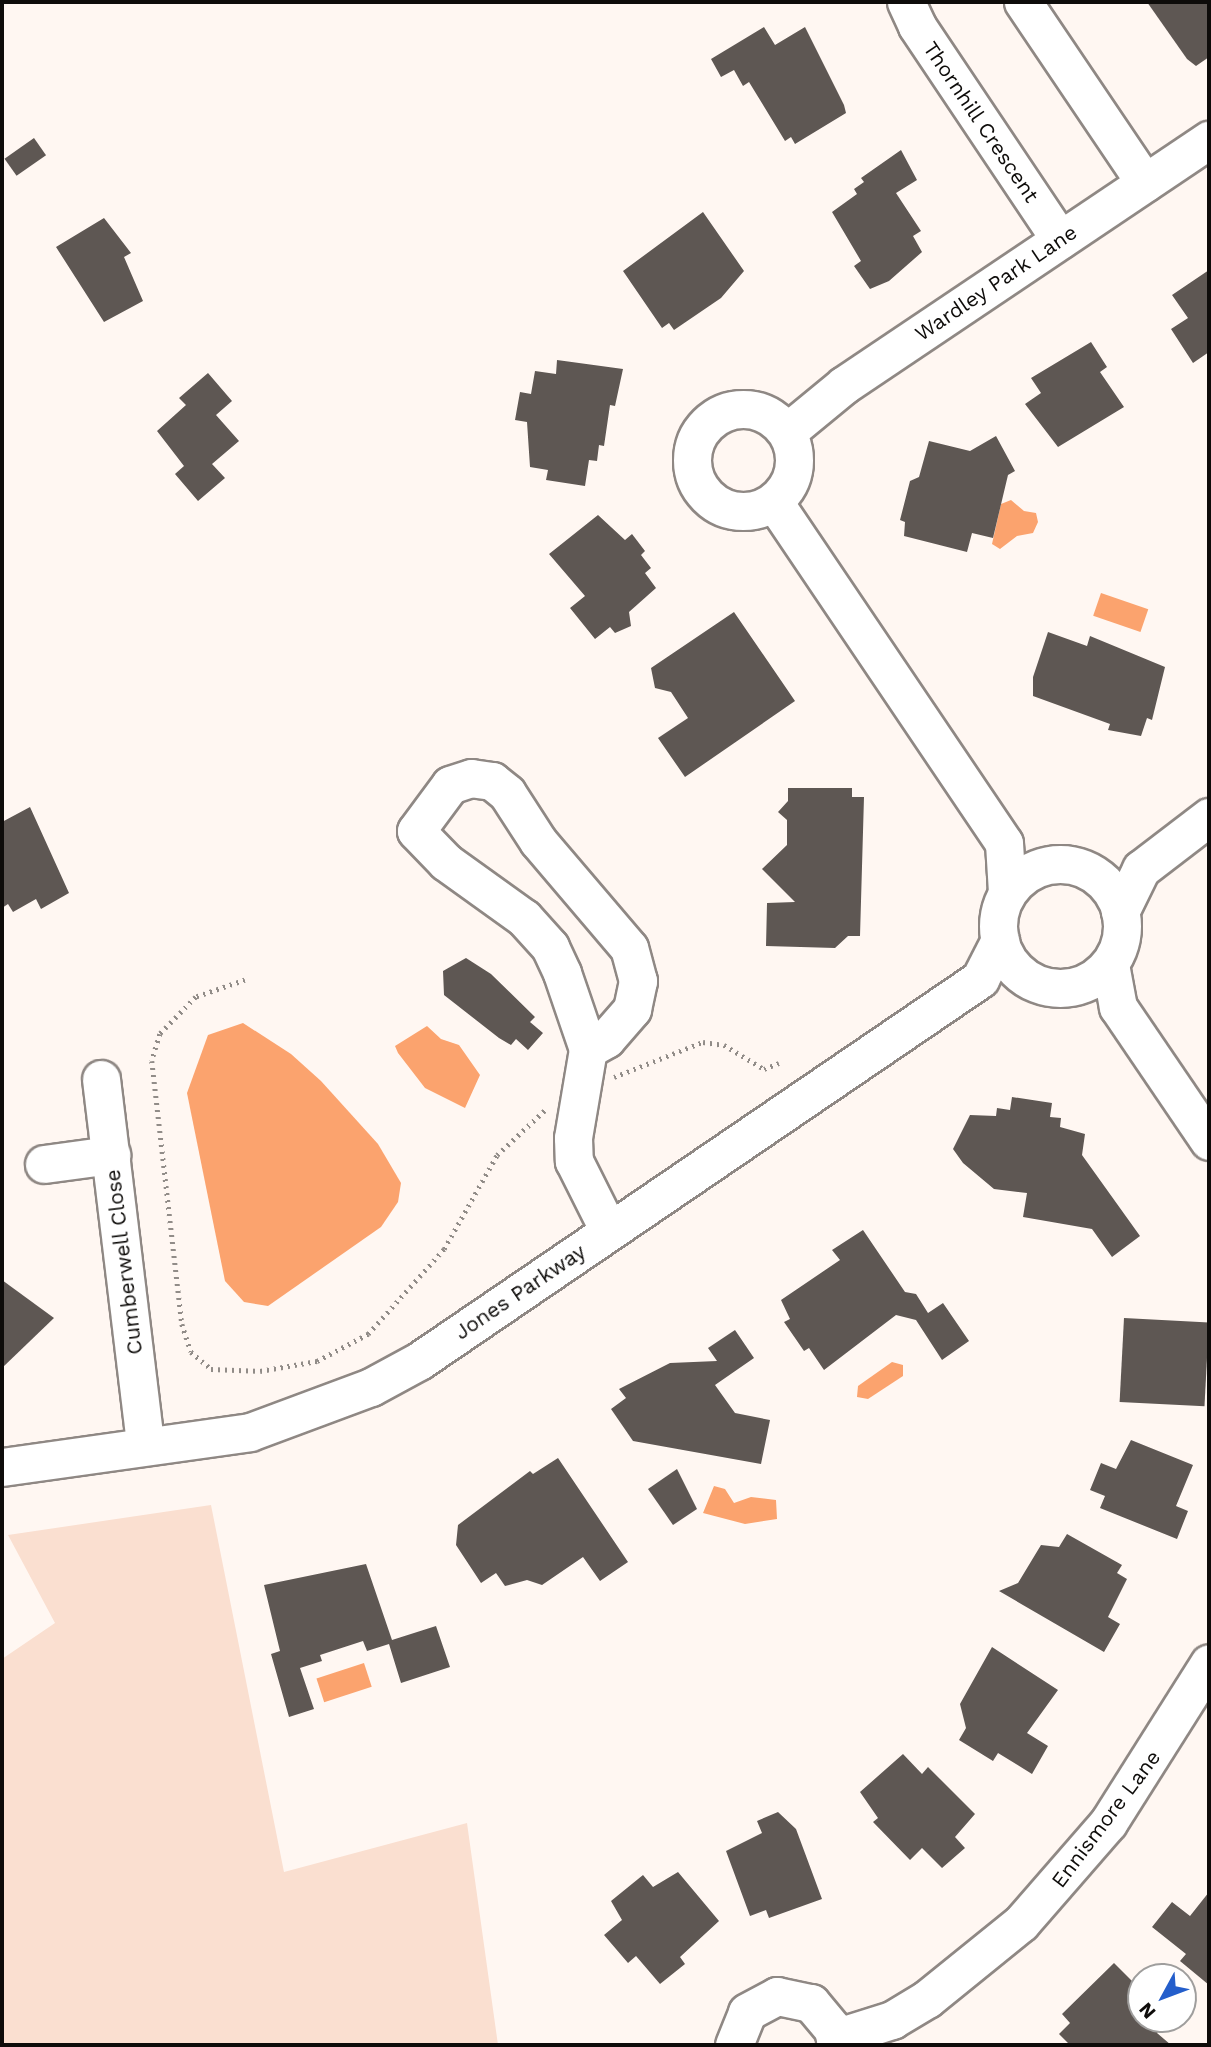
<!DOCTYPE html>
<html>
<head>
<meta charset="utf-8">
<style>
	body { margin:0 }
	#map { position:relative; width:1211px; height:2047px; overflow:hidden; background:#fff7f2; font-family:"Work Sans",sans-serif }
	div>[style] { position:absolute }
	.green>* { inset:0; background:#fadfd0 }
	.water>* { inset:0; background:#fba36e; transform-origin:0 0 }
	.building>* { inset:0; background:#5e5753; transform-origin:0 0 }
	.path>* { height:4.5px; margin-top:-2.25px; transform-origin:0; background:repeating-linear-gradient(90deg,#918c88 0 2px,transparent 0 7px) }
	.roads { filter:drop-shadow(2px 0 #8f8884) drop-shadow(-2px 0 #8f8884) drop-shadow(0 2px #8f8884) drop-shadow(0 -2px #8f8884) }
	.minor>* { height:37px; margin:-18.5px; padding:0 18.5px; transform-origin:18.5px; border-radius:18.5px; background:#fff }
	.minor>.ring { margin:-18.5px; padding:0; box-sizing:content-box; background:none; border:37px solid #fff; border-radius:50% }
	span { translate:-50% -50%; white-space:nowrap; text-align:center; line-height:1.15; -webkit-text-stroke:7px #fff; paint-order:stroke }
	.street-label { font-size:21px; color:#0e0c0a }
	.frame { position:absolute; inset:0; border:4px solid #0e0c0a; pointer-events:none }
	.north { position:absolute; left:1127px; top:1963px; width:70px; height:70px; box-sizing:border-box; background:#fff; border:2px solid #9f9e9d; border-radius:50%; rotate:229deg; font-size:19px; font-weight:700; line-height:28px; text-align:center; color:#0e0c0a }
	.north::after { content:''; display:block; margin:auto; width:24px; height:32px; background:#245ecb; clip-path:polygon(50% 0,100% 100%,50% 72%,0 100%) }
</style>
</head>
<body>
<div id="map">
	<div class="green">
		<i style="clip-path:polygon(211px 1505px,284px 1872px,467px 1823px,498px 2045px,2px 2045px,2px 1659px,55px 1623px,8px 1535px)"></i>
	</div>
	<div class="water">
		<i style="clip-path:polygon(1011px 500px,1024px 511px,1036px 513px,1038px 522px,1033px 533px,1017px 536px,1000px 549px,992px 544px,1001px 504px)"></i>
		<i style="left:1101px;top:593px;width:50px;height:24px;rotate:19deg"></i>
		<i style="clip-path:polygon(243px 1023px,291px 1054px,321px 1081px,378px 1144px,401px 1183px,398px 1202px,381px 1227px,268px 1306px,244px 1302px,225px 1281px,187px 1093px,208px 1035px)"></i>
		<i style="clip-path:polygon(427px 1026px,441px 1039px,459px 1045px,480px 1075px,465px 1108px,425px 1088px,398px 1053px,395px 1046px)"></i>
		<i style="clip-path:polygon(892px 1362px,903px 1365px,903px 1376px,868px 1399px,857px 1397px,858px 1386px)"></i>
		<i style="clip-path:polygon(714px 1486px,725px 1489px,734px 1503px,751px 1497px,776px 1500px,777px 1519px,745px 1524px,703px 1513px)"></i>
		<i style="left:364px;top:1663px;width:25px;height:50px;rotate:72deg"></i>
	</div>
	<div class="building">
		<i style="clip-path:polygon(1147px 2px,1209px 2px,1209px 57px,1196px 66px,1187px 59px)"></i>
		<i style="clip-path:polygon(764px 27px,775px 45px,805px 27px,844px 105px,846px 113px,795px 144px,791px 137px,785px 141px,749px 82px,743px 86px,734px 70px,721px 77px,711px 59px)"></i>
		<i style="left:34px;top:138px;width:21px;height:36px;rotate:55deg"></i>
		<i style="clip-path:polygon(901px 150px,917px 180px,896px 193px,921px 231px,913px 236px,922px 252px,889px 281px,870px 289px,854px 266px,861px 261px,832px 212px,857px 194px,854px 189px,864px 182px,861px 178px)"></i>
		<i style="clip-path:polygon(703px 212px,744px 271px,721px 298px,674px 330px,669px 323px,662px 328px,623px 271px)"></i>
		<i style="clip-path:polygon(104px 218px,131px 253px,124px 257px,143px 301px,104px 322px,56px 247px)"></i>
		<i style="clip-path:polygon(1209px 270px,1209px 352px,1193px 363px,1171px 329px,1188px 318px,1172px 295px)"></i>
		<i style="clip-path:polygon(1091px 342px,1107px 367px,1100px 372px,1124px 407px,1058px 447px,1025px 404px,1041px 393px,1031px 378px)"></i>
		<i style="clip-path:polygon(557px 360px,623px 369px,615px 406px,610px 405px,604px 446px,599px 445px,597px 461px,589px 460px,585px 486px,546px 480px,548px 470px,530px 467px,527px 422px,515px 420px,520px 392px,531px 394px,535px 371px,556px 374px)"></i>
		<i style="clip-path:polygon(208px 373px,232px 401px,216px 415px,239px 441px,212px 464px,225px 478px,198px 501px,175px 474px,184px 466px,157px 431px,186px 405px,179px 398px)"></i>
		<i style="clip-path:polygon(996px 436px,1015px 471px,1008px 475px,993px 538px,972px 533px,967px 552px,904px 536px,905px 522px,900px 520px,910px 481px,919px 477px,929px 441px,970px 451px)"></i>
		<i style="clip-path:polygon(598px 515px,625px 540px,632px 534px,645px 551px,641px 555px,651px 568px,645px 573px,656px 588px,629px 612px,631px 626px,615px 633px,610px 627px,595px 639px,570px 608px,585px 596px,549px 554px)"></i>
		<i style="clip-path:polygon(734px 612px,795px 701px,685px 777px,658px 738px,688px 718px,671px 692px,655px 688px,651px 668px)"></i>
		<i style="clip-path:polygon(1048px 632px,1087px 646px,1090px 636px,1165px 667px,1152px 720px,1147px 718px,1141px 736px,1108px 730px,1110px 724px,1033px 696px,1033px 677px)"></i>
		<i style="clip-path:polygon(788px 788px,852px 788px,852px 797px,864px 797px,860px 936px,848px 936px,835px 948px,766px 946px,767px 903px,795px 902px,762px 869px,787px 845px,787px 820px,778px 812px,788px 801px)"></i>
		<i style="clip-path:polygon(30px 807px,69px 893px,41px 909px,36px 899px,13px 912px,8px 904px,2px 908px,2px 822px)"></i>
		<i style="clip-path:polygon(466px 958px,491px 974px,535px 1017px,530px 1022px,543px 1033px,528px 1050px,516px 1039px,511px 1045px,499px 1038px,444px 995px,443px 971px)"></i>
		<i style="clip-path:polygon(1012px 1097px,1052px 1103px,1050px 1117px,1061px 1118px,1060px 1127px,1085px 1134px,1082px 1155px,1140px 1236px,1112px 1257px,1092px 1229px,1023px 1217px,1027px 1193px,994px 1189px,963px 1163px,953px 1149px,970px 1115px,996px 1116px,997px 1108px,1010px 1110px)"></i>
		<i style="clip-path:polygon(863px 1230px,905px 1292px,916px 1294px,928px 1313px,943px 1303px,969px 1341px,942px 1360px,916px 1320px,896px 1315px,824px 1370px,809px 1348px,804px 1351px,784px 1322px,790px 1319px,781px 1300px,840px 1260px,832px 1250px)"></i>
		<i style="clip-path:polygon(2px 1280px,54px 1318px,2px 1368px)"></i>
		<i style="left:1124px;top:1318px;width:85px;height:84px;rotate:3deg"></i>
		<i style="clip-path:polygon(735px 1330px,754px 1358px,715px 1385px,735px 1413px,770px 1420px,761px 1464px,633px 1441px,611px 1409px,626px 1398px,619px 1389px,670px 1363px,717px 1361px,708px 1348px)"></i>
		<i style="clip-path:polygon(1131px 1440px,1193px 1465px,1176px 1506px,1188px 1511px,1177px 1539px,1100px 1508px,1105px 1496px,1090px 1490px,1101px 1463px,1116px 1469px)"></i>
		<i style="clip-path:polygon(558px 1458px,628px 1562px,600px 1581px,583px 1557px,542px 1585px,527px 1580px,505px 1586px,496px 1573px,481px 1583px,456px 1545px,458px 1525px,530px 1471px,533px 1474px)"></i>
		<i style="clip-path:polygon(677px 1469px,697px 1509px,673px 1525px,648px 1489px)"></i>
		<i style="clip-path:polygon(1067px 1534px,1122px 1565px,1117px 1573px,1127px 1579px,1108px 1617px,1120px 1624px,1104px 1652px,999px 1591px,1018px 1583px,1041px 1545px,1059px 1547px)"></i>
		<i style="clip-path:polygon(366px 1564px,392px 1640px,436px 1626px,450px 1667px,401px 1683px,389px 1644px,367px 1651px,363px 1641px,320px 1655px,322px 1661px,300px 1668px,314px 1709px,289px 1717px,271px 1654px,280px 1651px,264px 1585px)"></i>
		<i style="clip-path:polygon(992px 1647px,1058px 1690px,1027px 1733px,1048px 1746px,1032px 1774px,998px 1753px,993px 1761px,959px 1740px,966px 1728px,960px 1704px)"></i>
		<i style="clip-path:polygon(903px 1754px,922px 1774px,928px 1767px,975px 1814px,955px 1837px,965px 1848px,942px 1868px,922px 1848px,910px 1860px,873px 1822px,878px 1818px,860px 1792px)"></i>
		<i style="clip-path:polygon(778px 1812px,796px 1829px,822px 1899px,769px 1918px,766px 1910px,750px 1916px,726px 1851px,762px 1833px,757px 1821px)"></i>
		<i style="clip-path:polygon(678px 1872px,719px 1921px,680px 1957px,685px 1964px,660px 1984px,636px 1956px,628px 1963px,604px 1935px,622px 1920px,611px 1901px,643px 1875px,653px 1887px)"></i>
		<i style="clip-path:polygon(1209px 1892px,1209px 1985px,1180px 1961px,1186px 1954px,1152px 1927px,1172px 1902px,1190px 1916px)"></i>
		<i style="clip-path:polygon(1114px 1963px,1141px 1990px,1141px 2019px,1170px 2019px,1157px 2033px,1171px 2045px,1070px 2045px,1059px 2034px,1070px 2023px,1062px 2014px)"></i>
	</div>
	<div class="path">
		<i style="left:245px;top:980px;width:52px;rotate:160.9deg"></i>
		<i style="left:196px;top:997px;width:52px;rotate:134.2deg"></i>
		<i style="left:160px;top:1034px;width:28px;rotate:107deg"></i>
		<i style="left:152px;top:1061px;width:265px;rotate:83.5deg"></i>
		<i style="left:182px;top:1324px;width:29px;rotate:72deg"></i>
		<i style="left:191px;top:1352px;width:26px;rotate:40deg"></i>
		<i style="left:211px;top:1369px;width:49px;rotate:2.3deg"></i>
		<i style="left:260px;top:1371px;width:58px;rotate:-10deg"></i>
		<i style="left:317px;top:1361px;width:58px;rotate:-27.9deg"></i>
		<i style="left:368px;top:1334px;width:114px;rotate:-48.2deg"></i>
		<i style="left:444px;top:1249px;width:108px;rotate:-60.6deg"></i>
		<i style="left:497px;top:1155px;width:67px;rotate:-43.2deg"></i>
		<i style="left:614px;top:1077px;width:96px;rotate:-21.5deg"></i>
		<i style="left:703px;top:1042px;width:21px;rotate:8deg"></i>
		<i style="left:724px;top:1045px;width:47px;rotate:31deg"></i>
		<i style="left:764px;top:1069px;width:16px;rotate:-22deg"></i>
	</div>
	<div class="roads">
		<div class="minor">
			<i style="left:906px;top:2px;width:26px;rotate:65deg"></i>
			<i style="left:917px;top:26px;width:257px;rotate:56.2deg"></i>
			<i style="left:1023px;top:2px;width:218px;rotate:56deg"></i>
			<i class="ring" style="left:692px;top:409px;width:65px;height:65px"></i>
			<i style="left:787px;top:432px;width:74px;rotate:-39.5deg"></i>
			<i style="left:844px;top:385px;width:440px;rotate:-33.9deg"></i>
			<i style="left:774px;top:502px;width:411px;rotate:56deg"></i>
			<i style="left:1004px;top:843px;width:49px;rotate:86.5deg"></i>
			<i class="ring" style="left:998px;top:864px;width:87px;height:87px"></i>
			<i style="left:1120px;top:912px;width:48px;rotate:-64deg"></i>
			<i style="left:1141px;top:869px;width:86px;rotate:-37.4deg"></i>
			<i style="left:1110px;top:964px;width:44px;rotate:79.5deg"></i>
			<i style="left:1118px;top:1007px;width:162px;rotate:55.8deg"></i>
			<i style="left:588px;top:1049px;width:21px;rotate:-29deg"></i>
			<i style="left:606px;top:1039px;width:40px;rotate:-49deg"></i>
			<i style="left:632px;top:1009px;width:29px;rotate:-78deg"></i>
			<i style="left:638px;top:981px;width:34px;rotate:-105deg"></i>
			<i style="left:629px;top:948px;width:140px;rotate:-130.4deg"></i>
			<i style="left:538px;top:841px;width:57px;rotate:-122.9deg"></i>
			<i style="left:507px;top:793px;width:19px;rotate:-141deg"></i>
			<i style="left:492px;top:781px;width:21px;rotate:-172deg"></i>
			<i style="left:471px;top:778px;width:22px;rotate:162deg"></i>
			<i style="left:450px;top:785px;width:57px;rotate:126.5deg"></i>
			<i style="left:416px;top:831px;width:43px;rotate:45.9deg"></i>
			<i style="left:446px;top:862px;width:96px;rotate:35.7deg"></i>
			<i style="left:524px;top:918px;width:39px;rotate:48deg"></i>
			<i style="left:550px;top:947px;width:29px;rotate:65deg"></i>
			<i style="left:562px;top:973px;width:80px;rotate:71.1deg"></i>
			<i style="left:588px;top:1049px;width:90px;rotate:99.6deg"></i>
			<i style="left:573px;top:1138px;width:23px;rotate:88deg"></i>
			<i style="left:574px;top:1161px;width:78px;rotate:63.4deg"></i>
			<i style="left:101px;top:1079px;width:369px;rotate:83.1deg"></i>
			<i style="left:44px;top:1164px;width:68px;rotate:-7.7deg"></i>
			<i style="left:2px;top:1467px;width:250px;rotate:-8deg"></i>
			<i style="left:250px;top:1432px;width:129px;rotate:-20.4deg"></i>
			<i style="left:371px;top:1387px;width:55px;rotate:-28.4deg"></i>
			<i style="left:419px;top:1361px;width:679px;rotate:-34.25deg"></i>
			<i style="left:980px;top:979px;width:44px;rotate:-62.9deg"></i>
			<i style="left:835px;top:2038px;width:60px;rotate:-17.5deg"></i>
			<i style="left:892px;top:2020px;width:41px;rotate:-31deg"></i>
			<i style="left:927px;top:1999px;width:121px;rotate:-39deg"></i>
			<i style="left:1021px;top:1923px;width:133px;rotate:-49deg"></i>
			<i style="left:1108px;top:1823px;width:189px;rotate:-57.7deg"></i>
			<i style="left:734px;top:2045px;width:35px;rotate:-68deg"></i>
			<i style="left:747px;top:2012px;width:34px;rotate:-28deg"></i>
			<i style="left:777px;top:1996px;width:35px;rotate:12deg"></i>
			<i style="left:811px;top:2003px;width:34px;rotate:50deg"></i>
			<i style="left:833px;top:2029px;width:16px;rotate:79deg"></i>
		</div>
	</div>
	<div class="street-label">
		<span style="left:981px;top:122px;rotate:56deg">Thornhill Crescent</span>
		<span style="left:996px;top:283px;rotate:-34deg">Wardley Park Lane</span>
		<span style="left:124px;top:1262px;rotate:-97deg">Cumberwell Close</span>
		<span style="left:520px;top:1292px;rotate:-34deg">Jones Parkway</span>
		<span style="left:1106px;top:1819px;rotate:-53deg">Ennismore Lane</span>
	</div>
	<div class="frame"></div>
	<div class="north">N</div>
</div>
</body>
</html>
